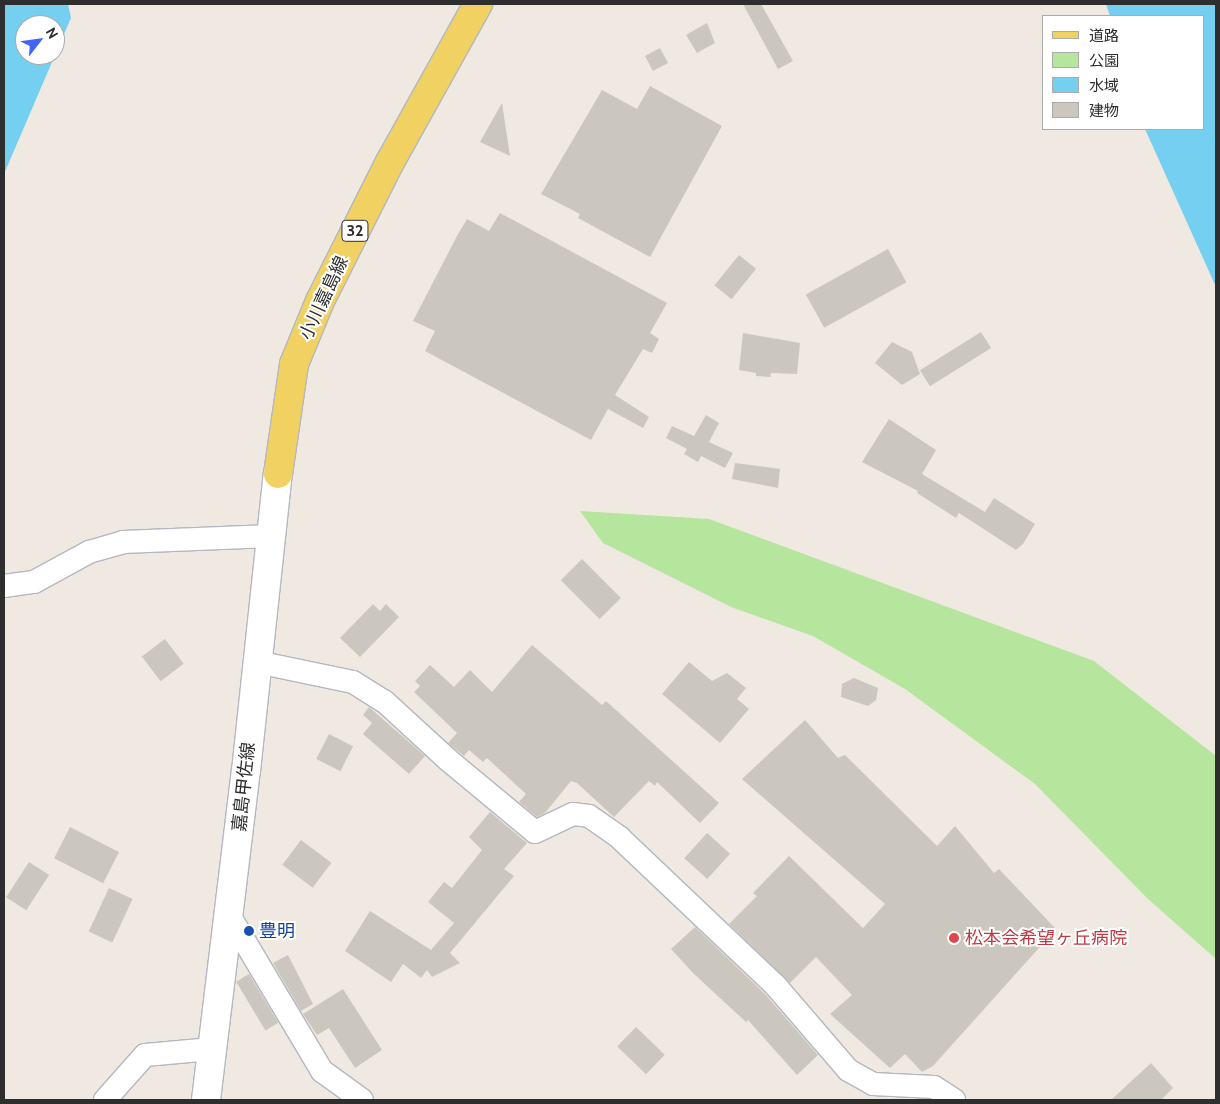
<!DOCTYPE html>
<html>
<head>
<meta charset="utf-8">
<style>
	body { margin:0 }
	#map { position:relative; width:1220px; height:1104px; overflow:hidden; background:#efe9e1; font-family:Cabin,"Noto Sans JP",sans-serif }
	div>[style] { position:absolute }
	.green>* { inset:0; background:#b6e59e }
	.water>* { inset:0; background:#75cff0 }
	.building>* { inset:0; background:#cbc7bf; transform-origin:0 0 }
	.roads { filter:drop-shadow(1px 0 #b4b7c1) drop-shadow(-1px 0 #b4b7c1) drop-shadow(0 1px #b4b7c1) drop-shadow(0 -1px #b4b7c1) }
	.minor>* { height:22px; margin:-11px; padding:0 11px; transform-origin:11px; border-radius:11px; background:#fff }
	.secondary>* { height:28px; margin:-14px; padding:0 14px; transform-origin:14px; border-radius:14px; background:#fff }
	.primary>* { height:28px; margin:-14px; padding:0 14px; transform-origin:14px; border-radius:14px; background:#f2d163 }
	.dots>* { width:14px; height:14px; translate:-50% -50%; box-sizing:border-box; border:2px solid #fff; border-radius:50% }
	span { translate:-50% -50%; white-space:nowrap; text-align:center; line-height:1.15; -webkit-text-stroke:4px #fff; paint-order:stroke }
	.shield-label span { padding:1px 4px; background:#fff; border:1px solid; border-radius:4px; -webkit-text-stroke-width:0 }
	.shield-label { font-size:16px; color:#2e2e2e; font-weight:700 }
	.street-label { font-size:18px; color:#2e2e2e }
	.transit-label { font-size:18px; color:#164399 }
	.left { translate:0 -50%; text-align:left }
	.health-label { font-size:18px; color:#be3a42 }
	.frame { position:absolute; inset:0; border:5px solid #2e2e2e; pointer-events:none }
	.legend { position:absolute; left:1042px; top:15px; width:162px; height:115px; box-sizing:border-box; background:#fff; border:1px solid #ababab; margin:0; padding:6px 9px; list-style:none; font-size:15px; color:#2e2e2e }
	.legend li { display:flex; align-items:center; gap:10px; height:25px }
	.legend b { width:25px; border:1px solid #ababab }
	.north { position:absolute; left:15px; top:15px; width:50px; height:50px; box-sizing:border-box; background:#fff; border:1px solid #ababab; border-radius:50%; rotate:60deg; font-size:14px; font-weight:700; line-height:20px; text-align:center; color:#2e2e2e }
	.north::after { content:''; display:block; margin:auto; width:18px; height:22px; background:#4264fb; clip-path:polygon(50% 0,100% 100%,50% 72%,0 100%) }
</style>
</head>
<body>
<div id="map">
	<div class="green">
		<i style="clip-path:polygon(580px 511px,709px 519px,1094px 661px,1216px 756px,1216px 959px,1148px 899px,1035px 784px,905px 689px,813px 636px,731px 607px,603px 543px)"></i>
	</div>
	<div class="water">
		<i style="clip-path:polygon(4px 4px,68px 4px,71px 18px,55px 55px,55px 25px,25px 25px,25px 55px,55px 55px,4px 174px)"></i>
		<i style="clip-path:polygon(1106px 4px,1216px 4px,1216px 287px,1145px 129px,1204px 129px,1204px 16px,1110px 16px)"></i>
	</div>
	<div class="building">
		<i style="clip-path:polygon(743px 4px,761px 4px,793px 61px,778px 69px)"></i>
		<i style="clip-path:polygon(707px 23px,715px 43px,697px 53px,686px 35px)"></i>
		<i style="left:660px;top:48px;width:17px;height:17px;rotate:62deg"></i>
		<i style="clip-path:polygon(650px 86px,722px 126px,650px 257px,578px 218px,580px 214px,541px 194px,602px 90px,637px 109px)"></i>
		<i style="clip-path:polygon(502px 103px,510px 156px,480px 142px)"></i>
		<i style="clip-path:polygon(500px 213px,667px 303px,650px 333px,659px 339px,652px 353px,643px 349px,615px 395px,649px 417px,643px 428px,608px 409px,591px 440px,425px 351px,435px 331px,413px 321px,457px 236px,467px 219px,489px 231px)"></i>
		<i style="left:888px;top:249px;width:38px;height:94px;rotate:61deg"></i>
		<i style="left:739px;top:255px;width:22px;height:39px;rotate:39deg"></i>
		<i style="left:981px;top:332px;width:19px;height:72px;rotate:58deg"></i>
		<i style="clip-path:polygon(743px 333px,800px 343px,797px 374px,771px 373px,770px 377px,756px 376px,756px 373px,739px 370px)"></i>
		<i style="clip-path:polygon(892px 342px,912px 352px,920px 374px,902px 385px,875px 363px)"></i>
		<i style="clip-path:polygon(706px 415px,719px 423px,709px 442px,733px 453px,725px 468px,701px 456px,698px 462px,684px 454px,687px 449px,666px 438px,672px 426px,694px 436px)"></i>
		<i style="clip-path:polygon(889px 419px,936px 450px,922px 474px,985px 512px,994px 498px,1035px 524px,1023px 544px,1016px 550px,959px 513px,956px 518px,917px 493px,918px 491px,862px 462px)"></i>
		<i style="clip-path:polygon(735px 463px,780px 469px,778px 488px,732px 479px)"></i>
		<i style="left:582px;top:559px;width:55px;height:30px;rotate:45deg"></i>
		<i style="clip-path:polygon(373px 604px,380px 611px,386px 604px,399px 617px,360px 657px,340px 638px)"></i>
		<i style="left:165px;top:639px;width:31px;height:29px;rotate:53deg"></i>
		<i style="clip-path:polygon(532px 645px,602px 705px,606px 701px,719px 803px,700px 823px,657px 782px,655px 786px,649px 781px,614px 817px,577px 783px,571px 781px,545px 813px,537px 817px,519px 802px,526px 794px,487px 758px,483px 762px,469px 750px,464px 756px,448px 743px,457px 733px,414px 692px,420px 686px,415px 681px,430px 665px,454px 687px,470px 670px,492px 692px)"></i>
		<i style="clip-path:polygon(689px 662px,712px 681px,727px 673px,746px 688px,737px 699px,749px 709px,720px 743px,662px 694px)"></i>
		<i style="clip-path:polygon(854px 678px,878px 688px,876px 700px,868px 706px,841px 697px,842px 684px)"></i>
		<i style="clip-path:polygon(369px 707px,425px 756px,409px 774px,363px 734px,372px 723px,363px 715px)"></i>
		<i style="clip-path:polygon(805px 720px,838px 758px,845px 755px,937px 846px,955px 826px,994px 873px,999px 869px,1056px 929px,933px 1066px,922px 1072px,905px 1054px,890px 1068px,830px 1014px,852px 995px,816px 957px,790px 983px,729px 924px,757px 896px,753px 893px,789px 856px,863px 928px,885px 904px,742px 779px)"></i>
		<i style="left:329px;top:734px;width:27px;height:28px;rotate:27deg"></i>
		<i style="clip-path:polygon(490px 812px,527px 843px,504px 869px,514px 876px,450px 953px,460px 963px,432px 977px,427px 970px,421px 978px,403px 964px,391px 982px,345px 951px,370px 911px,431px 950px,454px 923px,428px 902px,444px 882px,452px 888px,482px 850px,469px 837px)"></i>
		<i style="left:70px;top:827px;width:55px;height:35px;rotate:27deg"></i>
		<i style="left:707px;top:833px;width:31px;height:34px;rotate:42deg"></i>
		<i style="left:301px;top:840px;width:38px;height:31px;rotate:37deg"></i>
		<i style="left:29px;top:862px;width:24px;height:42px;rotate:33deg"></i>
		<i style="left:109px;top:888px;width:26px;height:48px;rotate:25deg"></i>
		<i style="clip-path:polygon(695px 927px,765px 994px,818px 1055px,797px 1075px,748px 1020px,746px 1022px,694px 974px,671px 949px)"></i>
		<i style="clip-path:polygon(288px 955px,313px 1004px,301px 1011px,273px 963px)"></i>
		<i style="left:249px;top:974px;width:57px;height:15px;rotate:59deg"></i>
		<i style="clip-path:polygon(343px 989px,382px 1050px,355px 1068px,329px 1028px,317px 1035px,303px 1014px)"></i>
		<i style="left:636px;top:1027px;width:40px;height:27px;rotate:44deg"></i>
		<i style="clip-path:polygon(1151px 1063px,1173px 1088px,1161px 1100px,1111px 1100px)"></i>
	</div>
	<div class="roads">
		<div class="minor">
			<i style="left:4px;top:586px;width:30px;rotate:-8deg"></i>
			<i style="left:34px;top:582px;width:63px;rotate:-28.6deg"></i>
			<i style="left:89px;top:552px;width:35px;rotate:-16deg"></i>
			<i style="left:123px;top:542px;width:148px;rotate:-2.3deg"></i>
			<i style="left:257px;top:662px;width:98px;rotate:11.8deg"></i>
			<i style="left:353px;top:682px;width:36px;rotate:32deg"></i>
			<i style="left:384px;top:701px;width:86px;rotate:42.6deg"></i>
			<i style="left:447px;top:759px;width:114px;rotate:39.7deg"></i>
			<i style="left:535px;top:832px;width:42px;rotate:-25.3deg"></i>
			<i style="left:573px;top:814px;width:16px;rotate:7deg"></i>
			<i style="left:589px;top:816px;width:38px;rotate:35deg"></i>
			<i style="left:620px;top:838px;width:214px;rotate:43.5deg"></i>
			<i style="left:775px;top:985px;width:112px;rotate:49.3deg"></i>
			<i style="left:848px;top:1070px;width:29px;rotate:29deg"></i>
			<i style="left:873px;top:1084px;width:61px;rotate:2.8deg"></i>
			<i style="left:934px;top:1087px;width:24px;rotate:33deg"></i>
			<i style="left:229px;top:915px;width:182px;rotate:59.2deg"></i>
			<i style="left:322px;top:1071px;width:49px;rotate:35.9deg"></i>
			<i style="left:105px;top:1100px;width:60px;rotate:-48.4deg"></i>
			<i style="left:145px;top:1055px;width:67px;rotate:-5.1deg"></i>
		</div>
		<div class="secondary">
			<i style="left:206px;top:1100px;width:331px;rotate:-83.1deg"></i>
			<i style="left:246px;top:771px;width:299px;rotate:-83.9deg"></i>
		</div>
		<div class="primary">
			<i style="left:278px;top:474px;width:111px;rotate:-81.7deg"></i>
			<i style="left:294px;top:364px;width:68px;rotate:-67.6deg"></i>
			<i style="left:320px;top:301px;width:156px;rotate:-63.3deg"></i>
			<i style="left:390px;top:162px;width:181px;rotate:-60.9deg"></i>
		</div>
	</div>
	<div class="dots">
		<i style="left:249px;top:931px;background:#1a4fb4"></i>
		<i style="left:954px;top:938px;background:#e0444e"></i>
	</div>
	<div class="shield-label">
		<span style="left:355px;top:231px">32</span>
	</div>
	<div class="street-label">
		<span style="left:324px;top:298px;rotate:-65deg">小川嘉島線</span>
		<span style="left:244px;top:787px;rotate:-84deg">嘉島甲佐線</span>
	</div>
	<div class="transit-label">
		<span class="left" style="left:259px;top:931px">豊明</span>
	</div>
	<div class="health-label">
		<span class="left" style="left:965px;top:938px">松本会希望ヶ丘病院</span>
	</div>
	<div class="frame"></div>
	<ul class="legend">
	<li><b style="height:6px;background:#f2d163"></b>道路</li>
	<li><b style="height:14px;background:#b6e59e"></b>公園</li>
	<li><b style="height:14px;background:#75cff0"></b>水域</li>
	<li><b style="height:14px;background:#cbc7bf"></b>建物</li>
	</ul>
	<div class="north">N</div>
</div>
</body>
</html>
